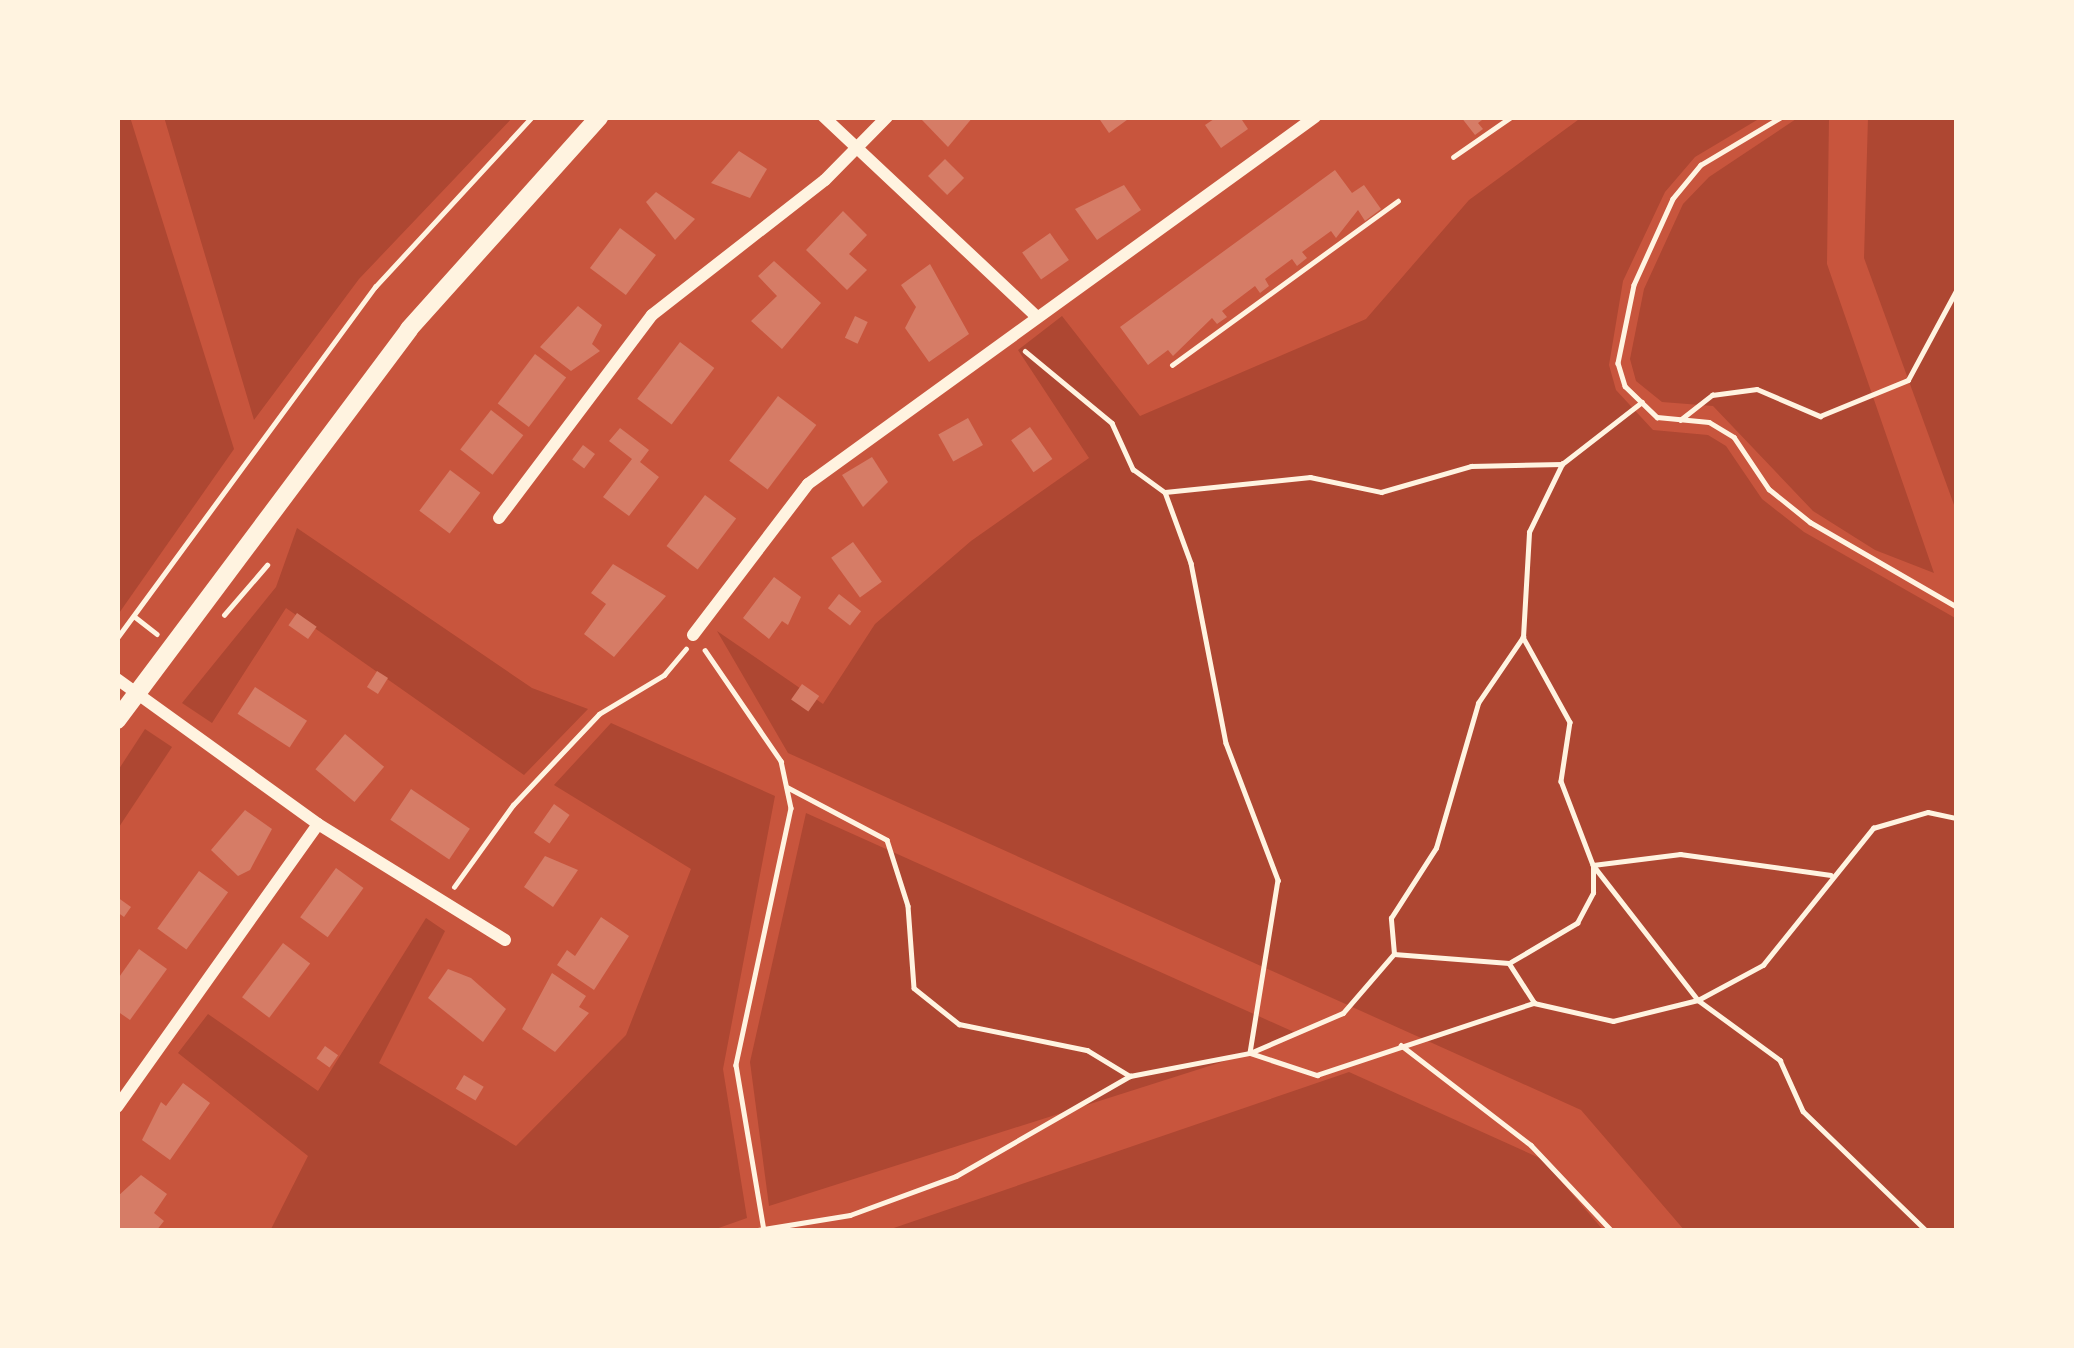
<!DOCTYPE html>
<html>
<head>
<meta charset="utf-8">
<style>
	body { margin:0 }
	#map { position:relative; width:2074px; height:1348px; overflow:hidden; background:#c8553d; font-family:"PT Sans Narrow",sans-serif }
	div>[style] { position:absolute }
	.green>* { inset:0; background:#ae4732 }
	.building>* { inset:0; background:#d67c66; transform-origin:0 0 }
	.path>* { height:4.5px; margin:-2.25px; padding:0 2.25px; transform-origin:2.25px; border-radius:2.25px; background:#fff3e0 }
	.minor>* { height:12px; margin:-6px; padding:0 6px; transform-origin:6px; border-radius:6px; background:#fff3e0 }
	.secondary>* { height:18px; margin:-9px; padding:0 9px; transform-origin:9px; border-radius:9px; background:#fff3e0 }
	span { translate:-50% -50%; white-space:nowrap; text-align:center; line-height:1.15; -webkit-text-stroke:12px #fff3e0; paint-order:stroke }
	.frame { position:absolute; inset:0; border:120px solid #fff3e0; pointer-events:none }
</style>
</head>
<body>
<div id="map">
	<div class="green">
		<i style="clip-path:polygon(117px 117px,130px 117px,234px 449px,117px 616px)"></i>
		<i style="clip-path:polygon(164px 117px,513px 117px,359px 279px,254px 420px)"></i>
		<i style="clip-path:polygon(1582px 117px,1762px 117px,1695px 157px,1665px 192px,1623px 281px,1609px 365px,1616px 390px,1653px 430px,1708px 435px,1726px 446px,1762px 499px,1804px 532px,1957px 619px,1957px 1231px,1685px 1231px,1581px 1110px,788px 753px,717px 631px,823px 704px,875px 624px,971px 541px,1089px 458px,1018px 350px,1062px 316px,1140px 416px,1366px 319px,1469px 200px)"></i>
		<i style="clip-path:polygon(1799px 117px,1829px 117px,1827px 264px,1934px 573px,1875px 550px,1813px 511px,1713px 406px,1662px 402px,1636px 381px,1630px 359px,1644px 289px,1683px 204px,1709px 177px)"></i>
		<i style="clip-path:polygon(1868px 117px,1957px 117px,1957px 513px,1864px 258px)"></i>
		<i style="clip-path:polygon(297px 528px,532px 688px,588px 709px,524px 775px,286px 608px,212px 723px,182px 703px,276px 587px)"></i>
		<i style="clip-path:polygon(611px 723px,775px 796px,723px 1069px,747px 1218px,710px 1231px,270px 1231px,308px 1156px,178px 1053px,208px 1014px,318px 1091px,426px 918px,445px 931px,379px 1063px,516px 1146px,626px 1035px,691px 869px,554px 785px)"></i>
		<i style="clip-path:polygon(145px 729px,172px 747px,117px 830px,117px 772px)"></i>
		<i style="clip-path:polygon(806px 813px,1294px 1032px,1250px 1053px,769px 1206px,750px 1062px)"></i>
		<i style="clip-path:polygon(1349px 1072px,1542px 1159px,1604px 1231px,885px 1231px)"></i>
	</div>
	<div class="building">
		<i style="clip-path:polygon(973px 117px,948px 147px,922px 120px,925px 117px)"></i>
		<i style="clip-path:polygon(1098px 117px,1131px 117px,1109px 133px)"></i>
		<i style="clip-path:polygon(1217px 117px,1240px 117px,1248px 129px,1221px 148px,1205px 125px)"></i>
		<i style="clip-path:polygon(1461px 117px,1486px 117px,1478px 123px,1483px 129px,1475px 135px)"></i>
		<i style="clip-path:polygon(739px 151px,767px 169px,750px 198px,711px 183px)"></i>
		<i style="left:945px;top:159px;width:27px;height:24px;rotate:45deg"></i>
		<i style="clip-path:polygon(1335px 170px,1352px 193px,1364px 185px,1381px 209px,1365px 221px,1358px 210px,1336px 238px,1331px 231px,1302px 252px,1307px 258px,1297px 266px,1292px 259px,1265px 279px,1269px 286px,1260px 293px,1255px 286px,1222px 311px,1227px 317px,1217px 324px,1212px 318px,1173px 356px,1168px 350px,1148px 365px,1120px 327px)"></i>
		<i style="clip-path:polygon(1124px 185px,1141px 210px,1097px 240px,1075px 209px)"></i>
		<i style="clip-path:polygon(656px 192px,695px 219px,675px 240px,646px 202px)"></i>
		<i style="clip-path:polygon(843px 211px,867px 235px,849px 254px,867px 270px,847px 290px,806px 250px)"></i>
		<i style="left:620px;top:228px;width:45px;height:50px;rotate:37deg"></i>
		<i style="left:1050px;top:233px;width:33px;height:34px;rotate:55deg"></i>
		<i style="clip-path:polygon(774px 261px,821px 303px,782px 349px,751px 321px,777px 296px,758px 276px)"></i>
		<i style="clip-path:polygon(930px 264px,969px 334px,929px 362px,905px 328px,916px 307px,901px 285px)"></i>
		<i style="clip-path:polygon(578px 306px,602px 325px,592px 344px,600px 351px,571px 371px,540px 347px)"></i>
		<i style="left:855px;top:316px;width:14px;height:24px;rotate:25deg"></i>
		<i style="left:680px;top:342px;width:43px;height:71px;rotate:37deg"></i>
		<i style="left:535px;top:354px;width:39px;height:62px;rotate:37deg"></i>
		<i style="left:778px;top:396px;width:48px;height:81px;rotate:37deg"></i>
		<i style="left:491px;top:410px;width:41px;height:50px;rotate:38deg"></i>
		<i style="left:968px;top:418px;width:31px;height:34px;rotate:61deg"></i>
		<i style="left:1030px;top:427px;width:39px;height:23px;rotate:55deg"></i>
		<i style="clip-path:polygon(620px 428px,649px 450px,640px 462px,659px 477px,629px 516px,603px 497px,632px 459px,609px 441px)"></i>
		<i style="left:583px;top:445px;width:15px;height:18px;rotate:37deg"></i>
		<i style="clip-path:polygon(872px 457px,888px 482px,863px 507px,842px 475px)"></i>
		<i style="left:450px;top:470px;width:38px;height:51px;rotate:37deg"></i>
		<i style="left:705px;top:495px;width:39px;height:64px;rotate:37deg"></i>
		<i style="left:853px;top:542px;width:49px;height:27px;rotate:54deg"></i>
		<i style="clip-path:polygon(613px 564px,666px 596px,614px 657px,584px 634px,606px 604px,591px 593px)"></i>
		<i style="clip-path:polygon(774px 577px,801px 597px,788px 625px,782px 621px,769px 639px,743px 618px)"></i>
		<i style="left:839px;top:594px;width:28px;height:18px;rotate:38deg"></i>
		<i style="left:297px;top:613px;width:24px;height:15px;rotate:35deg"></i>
		<i style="left:377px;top:671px;width:13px;height:19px;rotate:32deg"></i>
		<i style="left:802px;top:684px;width:21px;height:19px;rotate:35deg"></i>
		<i style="left:255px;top:687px;width:62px;height:32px;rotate:33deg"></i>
		<i style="left:345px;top:734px;width:51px;height:46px;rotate:40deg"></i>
		<i style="left:411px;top:789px;width:71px;height:37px;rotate:34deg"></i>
		<i style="left:554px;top:804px;width:19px;height:35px;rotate:35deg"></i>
		<i style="clip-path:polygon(245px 810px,272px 829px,250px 870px,238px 876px,211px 850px)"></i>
		<i style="clip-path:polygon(545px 856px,578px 870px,553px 907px,524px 887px)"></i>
		<i style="left:336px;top:868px;width:34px;height:61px;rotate:36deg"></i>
		<i style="left:199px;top:871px;width:36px;height:71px;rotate:36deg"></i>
		<i style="clip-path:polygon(117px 897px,131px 907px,124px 917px,117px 912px)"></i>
		<i style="clip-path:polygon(601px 917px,629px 936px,594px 990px,557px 965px,567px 950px,575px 956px)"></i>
		<i style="left:283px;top:943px;width:34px;height:68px;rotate:37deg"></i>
		<i style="clip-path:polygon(139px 949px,167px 969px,130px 1020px,117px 1011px,117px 980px)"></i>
		<i style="clip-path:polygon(448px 969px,471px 978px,506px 1009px,483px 1042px,428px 998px)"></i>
		<i style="clip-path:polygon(552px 973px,586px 996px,579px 1007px,589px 1013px,555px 1052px,522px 1029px)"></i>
		<i style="left:325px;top:1046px;width:16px;height:15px;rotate:35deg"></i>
		<i style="left:464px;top:1075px;width:23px;height:16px;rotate:31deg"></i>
		<i style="clip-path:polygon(183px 1083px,210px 1103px,170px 1160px,142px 1140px,161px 1102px,166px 1106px)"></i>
		<i style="clip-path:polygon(141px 1175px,167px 1194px,154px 1213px,164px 1221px,156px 1231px,119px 1231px,117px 1197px)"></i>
	</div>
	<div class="path">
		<i style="left:1782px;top:117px;width:94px;rotate:149.3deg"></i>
		<i style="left:1701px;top:165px;width:44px;rotate:129.5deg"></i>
		<i style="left:1673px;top:199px;width:94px;rotate:114.4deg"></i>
		<i style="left:1634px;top:285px;width:80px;rotate:101.6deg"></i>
		<i style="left:1618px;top:363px;width:24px;rotate:73deg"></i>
		<i style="left:1625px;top:386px;width:45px;rotate:44.1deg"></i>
		<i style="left:1657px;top:417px;width:52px;rotate:5.5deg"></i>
		<i style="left:1709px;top:422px;width:29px;rotate:31deg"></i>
		<i style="left:1734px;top:437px;width:63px;rotate:56.1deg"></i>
		<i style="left:1769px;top:489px;width:53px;rotate:38.8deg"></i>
		<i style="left:1810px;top:522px;width:170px;rotate:30deg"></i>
		<i style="left:1453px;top:157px;width:70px;rotate:-34.6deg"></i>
		<i style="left:1025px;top:351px;width:113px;rotate:39.6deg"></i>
		<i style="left:1112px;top:423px;width:51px;rotate:65.5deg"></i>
		<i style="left:1133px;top:469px;width:39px;rotate:36deg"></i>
		<i style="left:1165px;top:492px;width:76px;rotate:69.9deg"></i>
		<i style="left:1191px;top:563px;width:183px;rotate:79deg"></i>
		<i style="left:1226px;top:743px;width:147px;rotate:69.2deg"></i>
		<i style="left:1278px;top:880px;width:175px;rotate:99.2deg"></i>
		<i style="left:1172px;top:365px;width:279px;rotate:-36deg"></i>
		<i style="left:1680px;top:420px;width:41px;rotate:-38deg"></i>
		<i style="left:1712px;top:395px;width:45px;rotate:-7.6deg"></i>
		<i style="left:1757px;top:389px;width:69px;rotate:23.2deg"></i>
		<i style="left:1820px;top:416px;width:95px;rotate:-22.2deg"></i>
		<i style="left:1908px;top:380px;width:103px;rotate:-61.7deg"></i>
		<i style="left:1165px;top:492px;width:146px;rotate:-5.9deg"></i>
		<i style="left:1310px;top:477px;width:73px;rotate:11.9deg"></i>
		<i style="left:1381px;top:492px;width:94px;rotate:-16.1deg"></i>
		<i style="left:1471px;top:466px;width:91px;rotate:-1.3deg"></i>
		<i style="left:224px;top:615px;width:66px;rotate:-49.3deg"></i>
		<i style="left:134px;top:616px;width:29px;rotate:38deg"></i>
		<i style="left:1523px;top:637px;width:97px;rotate:61.1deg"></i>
		<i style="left:1570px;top:722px;width:60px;rotate:98.7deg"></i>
		<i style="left:1561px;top:781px;width:90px;rotate:69.1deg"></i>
		<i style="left:1593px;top:865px;width:171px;rotate:52.1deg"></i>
		<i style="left:1698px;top:1000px;width:102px;rotate:36.2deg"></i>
		<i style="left:1780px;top:1060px;width:56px;rotate:65.7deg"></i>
		<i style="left:1803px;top:1111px;width:173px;rotate:44.1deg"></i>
		<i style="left:117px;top:638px;width:436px;rotate:-53.7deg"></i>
		<i style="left:375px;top:287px;width:231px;rotate:-47.3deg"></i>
		<i style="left:705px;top:650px;width:135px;rotate:55.6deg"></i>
		<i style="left:781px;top:761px;width:48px;rotate:78deg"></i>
		<i style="left:791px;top:808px;width:263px;rotate:102.1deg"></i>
		<i style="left:736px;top:1065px;width:168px;rotate:80.4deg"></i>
		<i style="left:787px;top:787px;width:113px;rotate:27.9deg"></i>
		<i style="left:887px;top:840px;width:69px;rotate:72.3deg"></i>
		<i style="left:908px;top:906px;width:82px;rotate:85.8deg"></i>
		<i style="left:914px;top:988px;width:58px;rotate:38.7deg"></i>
		<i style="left:959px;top:1024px;width:131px;rotate:11.5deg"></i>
		<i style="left:1087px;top:1050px;width:50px;rotate:31.2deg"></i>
		<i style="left:1593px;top:865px;width:88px;rotate:-7.2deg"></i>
		<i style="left:1680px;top:854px;width:152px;rotate:7.9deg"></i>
		<i style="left:454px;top:887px;width:101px;rotate:-54.3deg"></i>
		<i style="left:513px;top:805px;width:125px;rotate:-46.6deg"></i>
		<i style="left:599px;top:714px;width:76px;rotate:-31deg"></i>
		<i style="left:664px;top:675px;width:34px;rotate:-50deg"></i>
		<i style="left:1394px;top:954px;width:115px;rotate:4.5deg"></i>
		<i style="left:1509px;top:963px;width:46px;rotate:57.3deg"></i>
		<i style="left:1511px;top:962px;width:77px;rotate:-30.6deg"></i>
		<i style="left:1577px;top:923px;width:34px;rotate:-62deg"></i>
		<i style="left:1593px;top:893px;width:28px;rotate:-90deg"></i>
		<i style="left:1401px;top:1045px;width:164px;rotate:37.6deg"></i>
		<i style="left:1531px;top:1145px;width:118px;rotate:46.7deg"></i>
		<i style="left:1250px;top:1053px;width:71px;rotate:18.2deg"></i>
		<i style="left:1317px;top:1075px;width:229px;rotate:-18.4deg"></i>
		<i style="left:1534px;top:1003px;width:81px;rotate:12.8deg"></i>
		<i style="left:1613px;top:1021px;width:88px;rotate:-13.9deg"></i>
		<i style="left:1698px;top:1000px;width:74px;rotate:-28.3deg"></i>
		<i style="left:1763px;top:965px;width:176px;rotate:-51.2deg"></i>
		<i style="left:1873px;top:828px;width:57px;rotate:-16.2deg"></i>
		<i style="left:1928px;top:812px;width:30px;rotate:12deg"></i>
		<i style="left:752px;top:1231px;width:99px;rotate:-9.3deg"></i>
		<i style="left:850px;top:1215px;width:113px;rotate:-20.2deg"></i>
		<i style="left:956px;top:1176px;width:201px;rotate:-29.9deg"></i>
		<i style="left:1130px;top:1076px;width:122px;rotate:-10.9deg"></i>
		<i style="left:1250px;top:1053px;width:101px;rotate:-23.3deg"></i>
		<i style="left:1343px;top:1013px;width:78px;rotate:-49.2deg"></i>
		<i style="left:1394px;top:954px;width:36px;rotate:-95deg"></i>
		<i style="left:1391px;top:918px;width:83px;rotate:-57.3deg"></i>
		<i style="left:1436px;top:848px;width:151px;rotate:-73.8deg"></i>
		<i style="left:1478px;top:703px;width:80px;rotate:-55.7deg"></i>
		<i style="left:1523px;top:637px;width:105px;rotate:-86.7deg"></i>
		<i style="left:1529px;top:532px;width:76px;rotate:-64.1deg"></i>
		<i style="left:1562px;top:464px;width:101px;rotate:-37.8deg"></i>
	</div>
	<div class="minor">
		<i style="left:824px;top:117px;width:292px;rotate:43.2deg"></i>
		<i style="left:499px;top:518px;width:254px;rotate:-53deg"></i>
		<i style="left:652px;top:315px;width:219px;rotate:-38deg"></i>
		<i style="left:825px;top:180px;width:88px;rotate:-45.5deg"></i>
		<i style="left:693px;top:635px;width:190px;rotate:-52.7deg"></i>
		<i style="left:808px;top:484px;width:626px;rotate:-35.9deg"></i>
		<i style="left:117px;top:679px;width:248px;rotate:35.8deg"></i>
		<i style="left:318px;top:824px;width:220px;rotate:31.8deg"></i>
		<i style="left:117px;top:1107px;width:347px;rotate:-54.6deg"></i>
	</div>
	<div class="secondary">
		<i style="left:117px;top:720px;width:488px;rotate:-53.2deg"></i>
		<i style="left:409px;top:329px;width:285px;rotate:-48.1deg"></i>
	</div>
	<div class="frame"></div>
</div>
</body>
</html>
